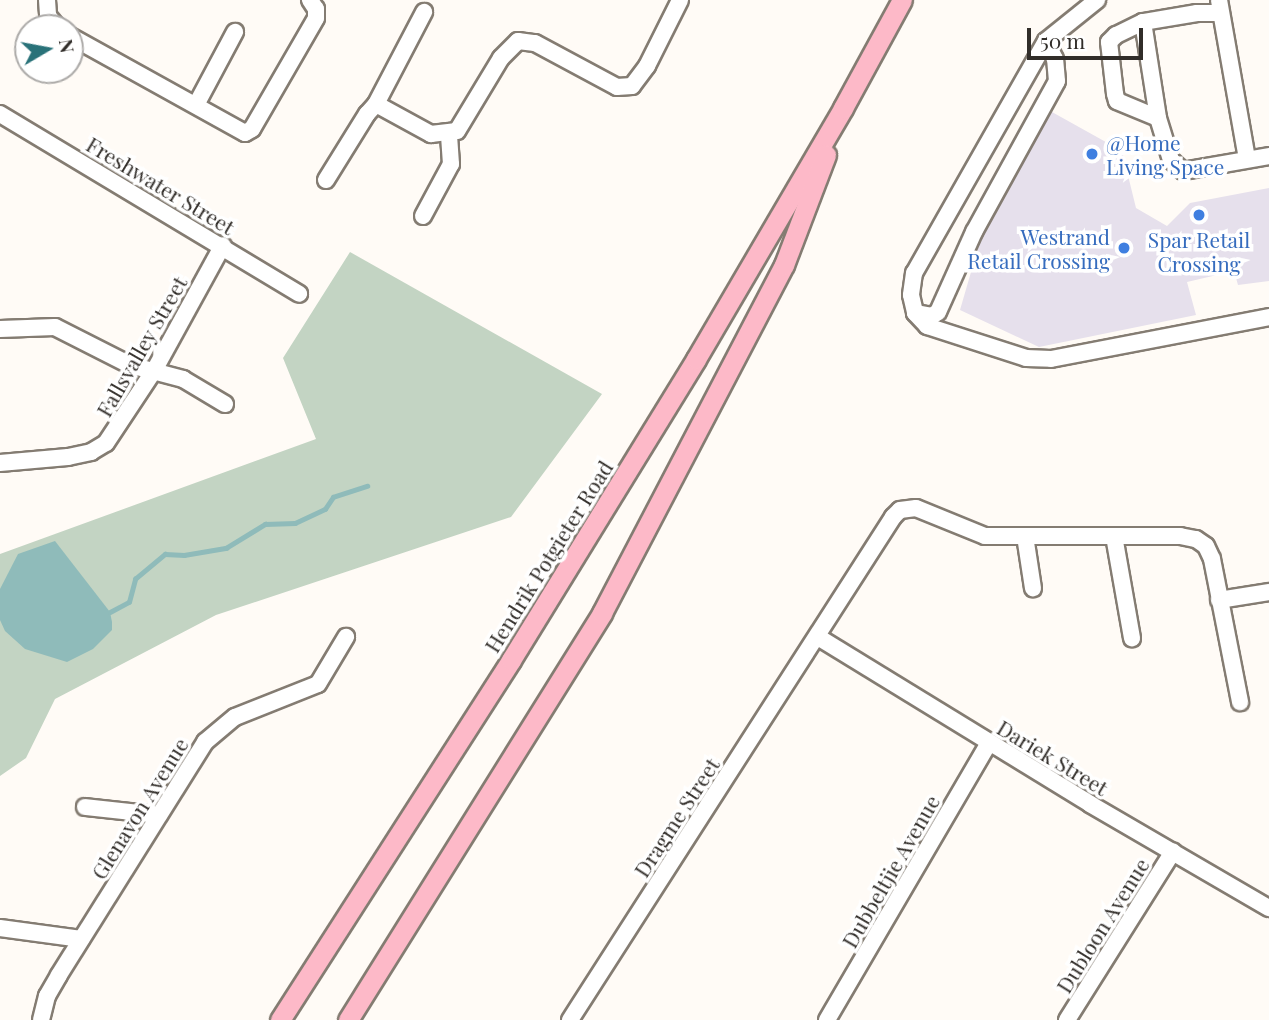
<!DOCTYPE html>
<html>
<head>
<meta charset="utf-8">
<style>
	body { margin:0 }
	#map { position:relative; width:1269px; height:1020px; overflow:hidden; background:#fffbf6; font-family:"Playfair Display",serif }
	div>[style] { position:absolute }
	.green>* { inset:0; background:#c3d4c3 }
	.water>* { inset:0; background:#8fbbba }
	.stream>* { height:4.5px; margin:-2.25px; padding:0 2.25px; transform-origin:2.25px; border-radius:2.25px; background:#8fbbba }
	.building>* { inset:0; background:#e6e0ec }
	.roads { filter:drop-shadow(2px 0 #847c72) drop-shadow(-2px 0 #847c72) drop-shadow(0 2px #847c72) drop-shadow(0 -2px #847c72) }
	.minor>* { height:16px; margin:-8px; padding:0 8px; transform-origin:8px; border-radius:8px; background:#fff }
	.major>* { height:19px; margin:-9.5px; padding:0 9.5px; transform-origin:9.5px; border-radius:9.5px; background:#fdb9c8 }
	.dots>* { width:19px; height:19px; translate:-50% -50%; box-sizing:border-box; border:4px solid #fff; border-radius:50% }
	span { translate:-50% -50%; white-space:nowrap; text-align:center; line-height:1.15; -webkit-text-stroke:7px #fff; paint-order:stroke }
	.shop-label { font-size:21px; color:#366cbe }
	.left { translate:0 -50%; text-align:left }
	.right { translate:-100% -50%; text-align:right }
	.street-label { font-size:21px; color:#312d29 }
	.north { position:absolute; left:14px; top:14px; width:70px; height:70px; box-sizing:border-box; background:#fff; border:2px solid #adaba9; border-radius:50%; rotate:80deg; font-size:19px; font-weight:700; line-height:28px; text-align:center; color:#312d29 }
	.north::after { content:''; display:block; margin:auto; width:24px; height:32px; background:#297279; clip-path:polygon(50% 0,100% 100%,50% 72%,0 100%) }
	.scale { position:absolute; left:1027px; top:28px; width:116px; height:32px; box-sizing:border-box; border:4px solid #312d29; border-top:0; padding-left:9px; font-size:21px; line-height:24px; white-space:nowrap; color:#312d29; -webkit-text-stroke:5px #fff; paint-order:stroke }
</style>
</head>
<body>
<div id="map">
	<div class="green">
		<i style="clip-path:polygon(350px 252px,602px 394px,511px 517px,216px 615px,55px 699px,26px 758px,0 776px,0 554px,316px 439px,283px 358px)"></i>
	</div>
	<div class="water">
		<i style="clip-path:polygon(55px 541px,110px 612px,112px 622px,112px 630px,93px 649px,67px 662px,25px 649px,5px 631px,0 620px,0 589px,18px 554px)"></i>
	</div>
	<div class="stream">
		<i style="left:110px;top:612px;width:21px;rotate:-28deg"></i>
		<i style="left:129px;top:602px;width:24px;rotate:-75deg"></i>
		<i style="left:135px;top:579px;width:39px;rotate:-40deg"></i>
		<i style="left:165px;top:554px;width:19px;rotate:3deg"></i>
		<i style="left:184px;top:555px;width:43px;rotate:-9.5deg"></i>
		<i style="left:226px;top:548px;width:46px;rotate:-31.6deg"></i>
		<i style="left:265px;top:524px;width:30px;rotate:-2deg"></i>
		<i style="left:295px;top:523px;width:33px;rotate:-25deg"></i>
		<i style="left:325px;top:509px;width:14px;rotate:-56deg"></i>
		<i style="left:333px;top:497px;width:36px;rotate:-18deg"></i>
	</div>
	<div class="building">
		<i style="clip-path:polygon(1052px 112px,1122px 151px,1136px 208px,1167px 226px,1190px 203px,1269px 188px,1269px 281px,1238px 285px,1234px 271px,1187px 282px,1196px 315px,1039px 347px,960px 310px,991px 203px)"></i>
	</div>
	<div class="roads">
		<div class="minor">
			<i style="left:47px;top:0;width:16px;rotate:86deg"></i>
			<i style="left:48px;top:16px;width:16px;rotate:50deg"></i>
			<i style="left:1097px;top:0;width:65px;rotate:141.2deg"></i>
			<i style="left:1046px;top:41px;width:267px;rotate:119.6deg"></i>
			<i style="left:914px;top:273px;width:22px;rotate:98deg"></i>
			<i style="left:911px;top:295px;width:18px;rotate:77deg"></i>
			<i style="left:915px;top:313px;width:18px;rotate:47deg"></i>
			<i style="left:927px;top:326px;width:104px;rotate:17.9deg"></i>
			<i style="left:1026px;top:358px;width:25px;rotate:2deg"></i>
			<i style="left:1051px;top:359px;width:222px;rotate:-10.9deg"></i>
			<i style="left:1219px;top:0;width:161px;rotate:80deg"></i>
			<i style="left:1220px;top:13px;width:23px;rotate:180deg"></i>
			<i style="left:1197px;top:13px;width:55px;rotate:170.5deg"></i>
			<i style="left:1143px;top:22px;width:30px;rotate:154deg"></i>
			<i style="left:1116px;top:35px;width:10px;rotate:135deg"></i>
			<i style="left:1109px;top:42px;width:52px;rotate:83.4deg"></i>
			<i style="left:1115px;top:94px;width:7px;rotate:74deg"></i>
			<i style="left:1117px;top:101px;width:44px;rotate:22.5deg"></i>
			<i style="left:1158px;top:118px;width:44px;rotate:72.8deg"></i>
			<i style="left:1171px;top:160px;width:16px;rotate:43deg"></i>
			<i style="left:1183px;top:171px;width:87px;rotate:-9.9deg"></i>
			<i style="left:1143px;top:22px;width:97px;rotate:81.1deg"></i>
			<i style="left:70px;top:36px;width:200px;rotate:29deg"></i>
			<i style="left:245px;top:133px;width:8px;rotate:-30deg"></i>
			<i style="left:252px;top:129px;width:128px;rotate:-60deg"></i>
			<i style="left:316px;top:18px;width:9px;rotate:-90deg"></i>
			<i style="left:316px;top:9px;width:11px;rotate:-124deg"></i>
			<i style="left:376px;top:104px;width:104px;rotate:-62.4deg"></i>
			<i style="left:196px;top:105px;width:83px;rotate:-61.9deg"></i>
			<i style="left:0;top:114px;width:349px;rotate:31deg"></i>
			<i style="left:326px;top:180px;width:78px;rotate:-58.2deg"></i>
			<i style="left:367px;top:114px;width:13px;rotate:-48deg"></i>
			<i style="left:376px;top:104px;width:63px;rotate:28.6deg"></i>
			<i style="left:431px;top:134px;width:26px;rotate:-7deg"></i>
			<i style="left:457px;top:131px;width:85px;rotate:-58.9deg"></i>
			<i style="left:501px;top:58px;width:24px;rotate:-45deg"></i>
			<i style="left:518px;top:41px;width:17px;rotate:7deg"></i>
			<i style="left:535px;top:43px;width:93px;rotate:28.2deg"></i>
			<i style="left:617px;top:87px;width:15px;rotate:-4deg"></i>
			<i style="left:632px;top:86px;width:25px;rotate:-53deg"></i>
			<i style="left:647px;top:66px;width:74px;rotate:-63.4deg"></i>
			<i style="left:423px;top:216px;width:59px;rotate:-61.7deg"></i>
			<i style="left:451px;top:164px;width:30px;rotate:-94deg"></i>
			<i style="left:915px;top:313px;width:17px;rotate:10deg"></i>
			<i style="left:932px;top:316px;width:7px;rotate:-34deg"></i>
			<i style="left:938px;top:312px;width:88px;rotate:-65.8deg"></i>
			<i style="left:974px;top:232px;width:172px;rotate:-61.2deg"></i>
			<i style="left:1057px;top:81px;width:22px;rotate:-95deg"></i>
			<i style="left:1055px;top:59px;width:20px;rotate:-117deg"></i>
			<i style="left:0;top:329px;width:55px;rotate:-2.1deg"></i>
			<i style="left:55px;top:327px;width:84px;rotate:26.9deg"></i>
			<i style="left:130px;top:365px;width:55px;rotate:14.8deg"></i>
			<i style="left:183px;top:379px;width:49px;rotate:30.8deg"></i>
			<i style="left:0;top:463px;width:68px;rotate:-5deg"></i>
			<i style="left:68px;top:457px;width:24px;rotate:-12deg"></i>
			<i style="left:91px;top:452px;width:17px;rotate:-31deg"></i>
			<i style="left:106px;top:443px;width:89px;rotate:-56.5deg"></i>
			<i style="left:155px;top:369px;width:141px;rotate:-61.3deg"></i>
			<i style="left:1025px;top:536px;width:53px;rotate:81.3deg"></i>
			<i style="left:1114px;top:536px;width:104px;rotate:80deg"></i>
			<i style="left:1219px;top:600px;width:51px;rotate:-9.1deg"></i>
			<i style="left:818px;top:637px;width:319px;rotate:31.5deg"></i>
			<i style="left:1090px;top:804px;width:207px;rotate:30.2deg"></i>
			<i style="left:85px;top:807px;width:74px;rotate:6.2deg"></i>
			<i style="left:0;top:928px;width:82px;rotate:7.7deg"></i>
			<i style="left:41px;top:1020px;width:25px;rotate:-76deg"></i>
			<i style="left:47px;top:996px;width:24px;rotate:-60deg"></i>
			<i style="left:59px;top:975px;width:275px;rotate:-57.9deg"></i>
			<i style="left:205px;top:742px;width:39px;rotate:-40deg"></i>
			<i style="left:235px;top:717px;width:89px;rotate:-21.7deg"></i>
			<i style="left:318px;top:684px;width:55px;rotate:-59.2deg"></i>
			<i style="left:570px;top:1020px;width:598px;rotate:-57.29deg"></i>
			<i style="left:893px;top:517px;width:10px;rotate:-45deg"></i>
			<i style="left:900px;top:510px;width:16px;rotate:-7deg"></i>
			<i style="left:916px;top:508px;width:74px;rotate:22.1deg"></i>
			<i style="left:985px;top:536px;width:195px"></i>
			<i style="left:1180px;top:536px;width:16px;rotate:11deg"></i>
			<i style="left:1196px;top:539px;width:12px;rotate:35deg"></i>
			<i style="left:1206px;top:546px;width:14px;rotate:65deg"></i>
			<i style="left:1212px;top:559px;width:146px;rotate:78.9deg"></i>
			<i style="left:827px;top:1020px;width:321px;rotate:-59.7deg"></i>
			<i style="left:1067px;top:1020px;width:199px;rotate:-57.8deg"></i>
		</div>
		<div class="major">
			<i style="left:280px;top:1020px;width:428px;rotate:-57.3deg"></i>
			<i style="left:511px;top:660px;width:353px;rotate:-58.4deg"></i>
			<i style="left:696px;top:359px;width:291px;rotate:-59.6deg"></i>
			<i style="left:843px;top:108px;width:123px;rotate:-61.4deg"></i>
			<i style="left:348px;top:1020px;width:480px;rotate:-58deg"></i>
			<i style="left:602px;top:613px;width:393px;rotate:-62.4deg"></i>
			<i style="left:784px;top:265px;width:118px;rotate:-69.1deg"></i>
		</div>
	</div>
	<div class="dots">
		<i style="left:1092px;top:154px;background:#3f7fe0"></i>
		<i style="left:1199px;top:215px;background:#3f7fe0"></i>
		<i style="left:1124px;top:248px;background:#3f7fe0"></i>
	</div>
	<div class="shop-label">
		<span class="left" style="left:1106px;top:154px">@Home<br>Living Space</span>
		<span class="right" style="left:1110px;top:248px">Westrand<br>Retail Crossing</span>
		<span style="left:1199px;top:251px">Spar Retail<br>Crossing</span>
	</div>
	<div class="street-label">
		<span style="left:161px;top:185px;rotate:31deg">Freshwater Street</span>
		<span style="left:141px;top:346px;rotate:-60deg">Fallsvalley Street</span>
		<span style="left:548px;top:556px;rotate:-58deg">Hendrik Potgieter Road</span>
		<span style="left:1053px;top:757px;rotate:31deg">Dariek Street</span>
		<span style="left:139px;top:808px;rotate:-58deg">Glenavon Avenue</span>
		<span style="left:676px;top:817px;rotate:-57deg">Dragme Street</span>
		<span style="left:890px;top:871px;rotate:-60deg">Dubbeltjie Avenue</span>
		<span style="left:1102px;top:925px;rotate:-58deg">Dubloon Avenue</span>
	</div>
	<div class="north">N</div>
	<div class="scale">50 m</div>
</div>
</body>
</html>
